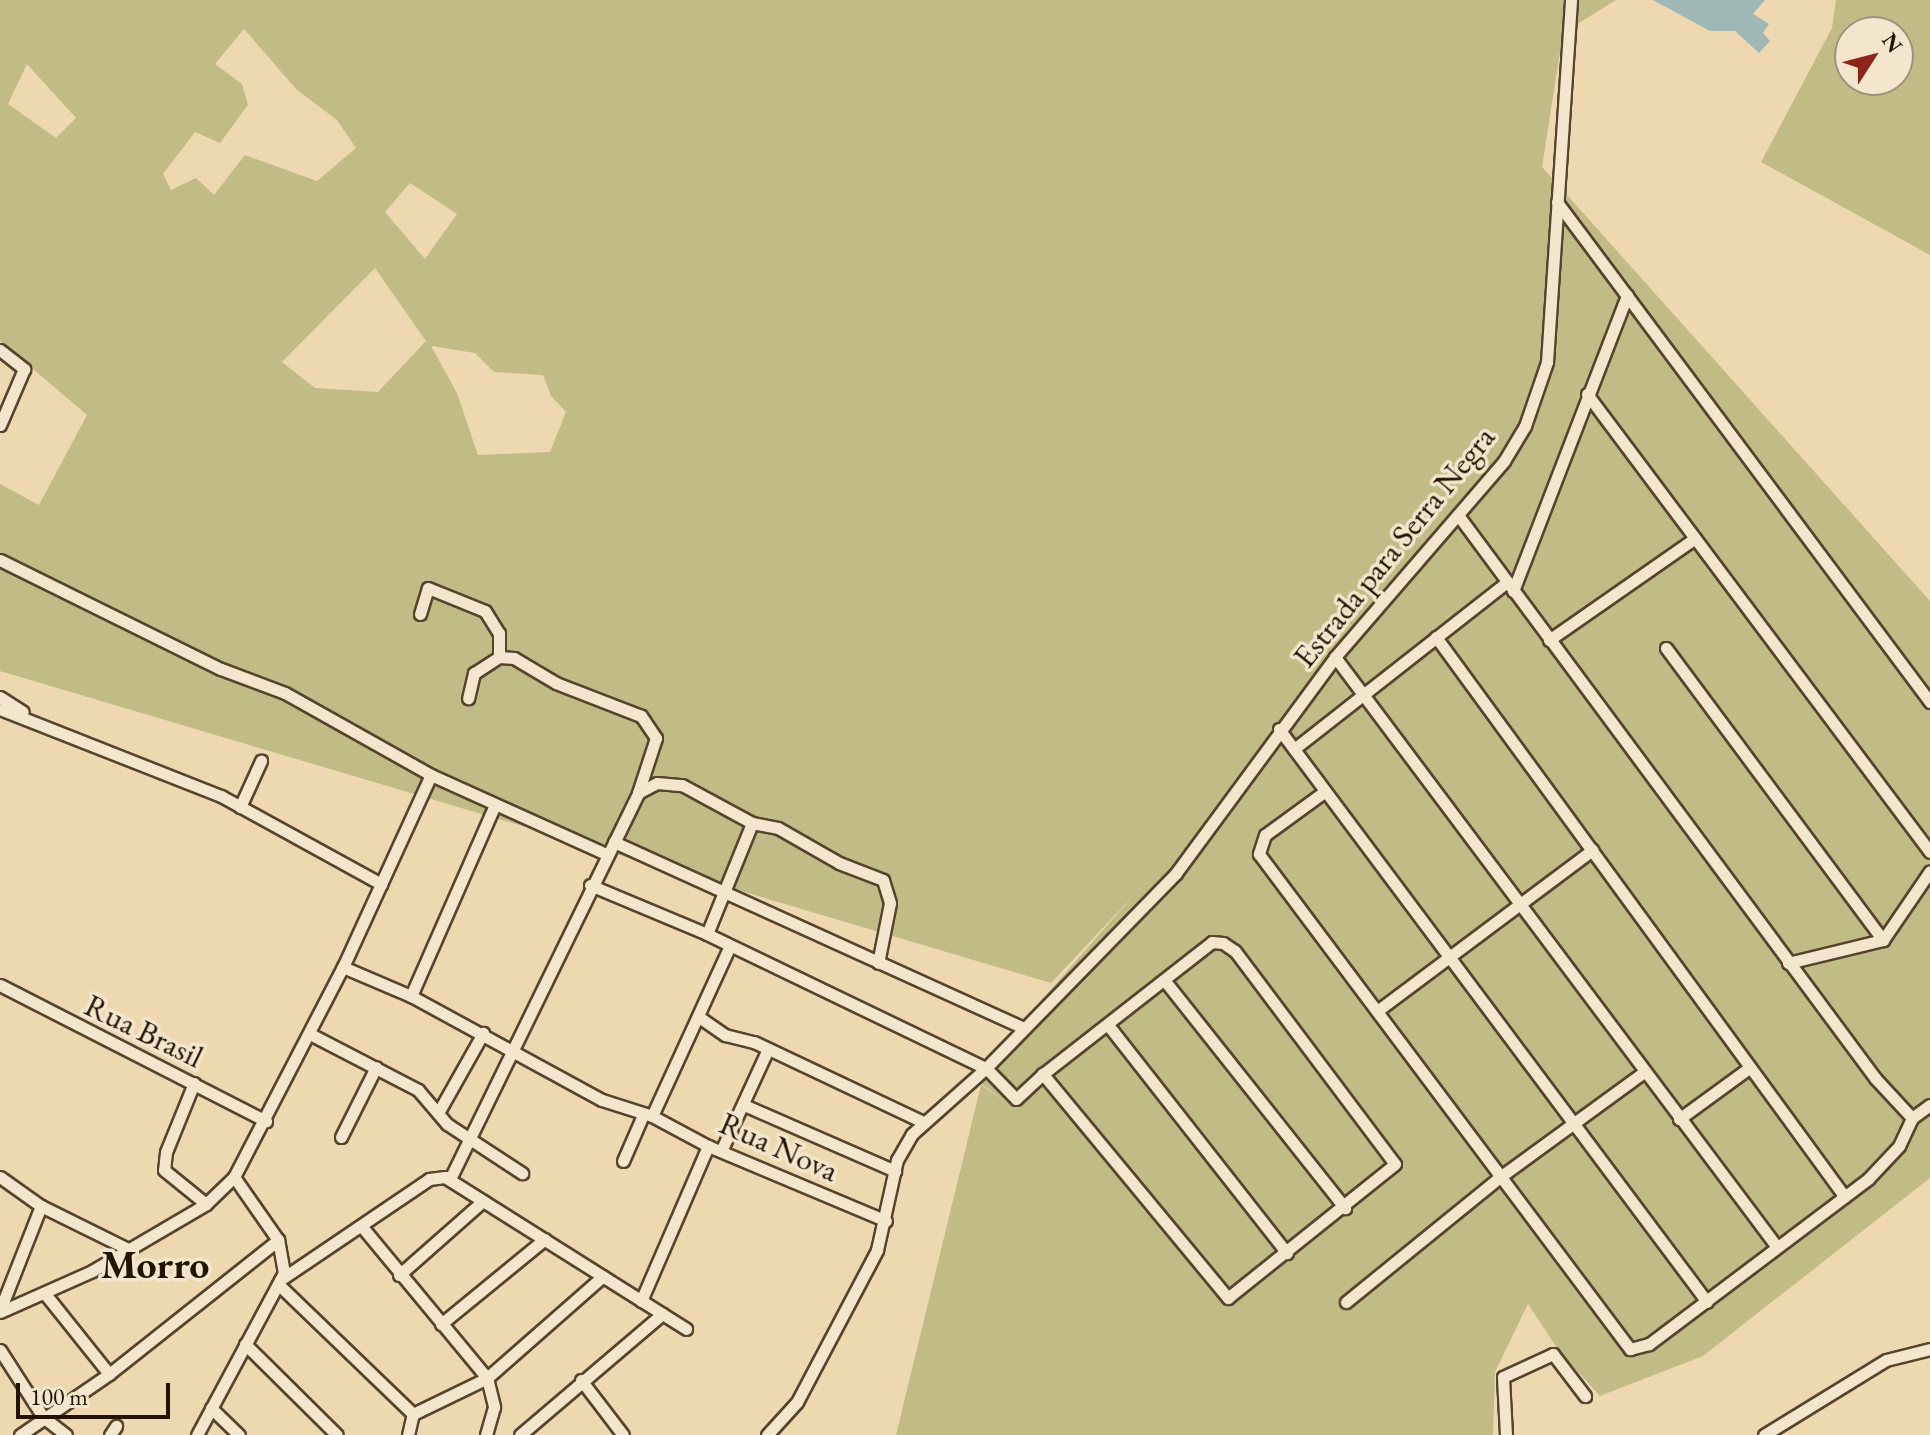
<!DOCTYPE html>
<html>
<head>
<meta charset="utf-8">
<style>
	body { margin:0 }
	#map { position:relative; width:1930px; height:1435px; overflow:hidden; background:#eed8b0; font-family:"EB Garamond",serif }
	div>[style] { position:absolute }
	.green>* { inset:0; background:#c1bc86 }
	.water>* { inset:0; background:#9eb8b5 }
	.roads { filter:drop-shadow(2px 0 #56442c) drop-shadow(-2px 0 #56442c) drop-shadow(0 2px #56442c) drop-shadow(0 -2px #56442c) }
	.minor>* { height:11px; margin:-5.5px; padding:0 5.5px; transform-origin:5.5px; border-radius:5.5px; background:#f4e6cc }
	span { translate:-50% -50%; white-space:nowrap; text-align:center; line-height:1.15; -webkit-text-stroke:7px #f4e6cc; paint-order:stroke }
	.street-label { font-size:32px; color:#231300 }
	.district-label { font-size:40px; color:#231300; font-weight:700 }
	.north { position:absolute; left:1834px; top:16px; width:80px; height:80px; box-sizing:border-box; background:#f4e6cc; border:2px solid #a0927a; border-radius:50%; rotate:54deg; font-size:22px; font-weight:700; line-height:32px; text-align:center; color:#231300 }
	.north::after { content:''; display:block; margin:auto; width:28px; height:36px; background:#8f2418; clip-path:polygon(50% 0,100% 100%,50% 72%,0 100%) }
	.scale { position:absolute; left:16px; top:1383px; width:154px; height:36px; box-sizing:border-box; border:4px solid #231300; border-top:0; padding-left:10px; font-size:24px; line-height:28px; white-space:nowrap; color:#231300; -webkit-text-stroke:6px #f4e6cc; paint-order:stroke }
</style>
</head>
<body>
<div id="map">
	<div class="green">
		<i style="clip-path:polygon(evenodd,0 0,1616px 0,1563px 33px,1542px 167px,1930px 601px,1930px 1178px,1703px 1356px,1600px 1396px,1559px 1351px,1528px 1304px,1495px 1372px,1493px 1435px,896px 1435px,981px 1085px,1008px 1103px,973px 1078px,1133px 896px,1051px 983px,0 671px,0 484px,39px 505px,87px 415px,0 341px,0 0,244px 29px,297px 90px,337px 120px,356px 148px,317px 181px,245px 155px,214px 195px,196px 178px,171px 190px,163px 174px,195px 132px,220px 143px,248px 105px,242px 84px,215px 64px,244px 29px,0 0,27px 64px,76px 118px,56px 138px,8px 104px,27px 64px,0 0,410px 183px,457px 214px,425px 259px,385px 212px,410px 183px,0 0,375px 268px,426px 341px,378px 392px,315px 388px,282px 362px,375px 268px,0 0,431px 346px,475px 353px,494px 372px,543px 375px,551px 396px,566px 412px,550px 452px,478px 455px,457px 393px,431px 346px)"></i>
		<i style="clip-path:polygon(evenodd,1836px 0,1930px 0,1930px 255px,1761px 162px,1832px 28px,1836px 0,1850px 32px,1898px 32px,1898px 80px,1850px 80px,1850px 32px)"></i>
	</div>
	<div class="water">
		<i style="clip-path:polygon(1653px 0,1765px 0,1753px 14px,1769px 24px,1763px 33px,1770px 41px,1759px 53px,1735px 31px,1710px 31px)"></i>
	</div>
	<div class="roads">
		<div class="minor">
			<i style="left:1557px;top:202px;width:624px;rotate:53.28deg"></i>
			<i style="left:0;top:350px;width:31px;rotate:38deg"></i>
			<i style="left:24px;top:369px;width:61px;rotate:113.2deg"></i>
			<i style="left:1587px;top:394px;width:572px;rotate:53.17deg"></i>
			<i style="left:1458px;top:515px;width:701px;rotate:53.47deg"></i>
			<i style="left:1875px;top:1078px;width:54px;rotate:47.2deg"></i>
			<i style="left:0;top:560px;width:246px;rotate:26.3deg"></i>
			<i style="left:221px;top:669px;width:68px;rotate:20.6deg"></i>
			<i style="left:285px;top:693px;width:167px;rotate:29.3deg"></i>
			<i style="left:431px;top:775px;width:192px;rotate:24.3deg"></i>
			<i style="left:1513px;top:591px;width:317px;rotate:-68.9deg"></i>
			<i style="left:420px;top:614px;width:27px;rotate:-73deg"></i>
			<i style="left:428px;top:588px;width:61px;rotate:22deg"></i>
			<i style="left:485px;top:611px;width:26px;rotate:58deg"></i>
			<i style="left:499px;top:633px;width:24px;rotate:90deg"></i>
			<i style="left:1436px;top:637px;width:693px;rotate:53.86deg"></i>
			<i style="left:1549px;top:640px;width:178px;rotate:-34.9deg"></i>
			<i style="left:1666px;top:648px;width:364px;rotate:53.4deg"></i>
			<i style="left:1335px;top:657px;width:737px;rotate:53.16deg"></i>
			<i style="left:0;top:697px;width:27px;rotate:33deg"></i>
			<i style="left:0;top:709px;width:238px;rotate:21.5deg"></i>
			<i style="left:221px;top:796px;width:183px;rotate:28.8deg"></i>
			<i style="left:1279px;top:729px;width:715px;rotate:53.24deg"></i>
			<i style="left:1294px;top:749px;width:269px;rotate:-38.1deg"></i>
			<i style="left:1324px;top:792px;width:73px;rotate:143.9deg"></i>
			<i style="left:1265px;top:835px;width:20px;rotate:108deg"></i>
			<i style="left:1259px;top:854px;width:619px;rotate:53.15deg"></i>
			<i style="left:1630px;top:1349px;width:20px;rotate:-15deg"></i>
			<i style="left:1649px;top:1344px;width:274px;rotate:-37deg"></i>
			<i style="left:1868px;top:1179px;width:45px;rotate:-46.8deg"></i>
			<i style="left:1899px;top:1146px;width:31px;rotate:-65deg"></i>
			<i style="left:1912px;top:1118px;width:22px;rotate:-36deg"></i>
			<i style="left:638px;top:793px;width:21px;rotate:-28deg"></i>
			<i style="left:657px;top:783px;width:25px;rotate:5deg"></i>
			<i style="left:682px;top:785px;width:80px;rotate:28.5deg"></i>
			<i style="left:752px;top:823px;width:26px;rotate:11deg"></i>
			<i style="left:778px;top:828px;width:70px;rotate:29.8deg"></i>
			<i style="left:839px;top:863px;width:47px;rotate:21.1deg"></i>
			<i style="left:883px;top:880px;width:24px;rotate:73deg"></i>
			<i style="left:890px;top:903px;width:61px;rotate:101.3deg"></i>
			<i style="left:240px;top:807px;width:51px;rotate:-65.5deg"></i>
			<i style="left:614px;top:842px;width:450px;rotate:24.4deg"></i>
			<i style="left:590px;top:885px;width:127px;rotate:22.7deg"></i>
			<i style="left:707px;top:934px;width:310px;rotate:25.7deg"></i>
			<i style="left:986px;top:1068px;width:43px;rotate:45.9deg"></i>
			<i style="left:1016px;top:1099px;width:37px;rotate:-43deg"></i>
			<i style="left:1043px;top:1074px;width:214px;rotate:-38deg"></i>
			<i style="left:1212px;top:942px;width:11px;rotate:5deg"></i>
			<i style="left:1223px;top:943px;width:14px;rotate:34deg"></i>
			<i style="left:1235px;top:951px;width:266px;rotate:53.1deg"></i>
			<i style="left:1395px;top:1164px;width:214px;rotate:141.3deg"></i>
			<i style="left:1228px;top:1298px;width:291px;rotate:-129.6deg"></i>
			<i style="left:707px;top:934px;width:120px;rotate:-67.9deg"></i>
			<i style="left:1788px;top:963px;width:98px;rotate:-13.6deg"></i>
			<i style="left:1883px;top:940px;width:83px;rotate:-55.7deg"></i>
			<i style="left:343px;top:967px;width:74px;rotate:23.1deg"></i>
			<i style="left:411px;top:996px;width:217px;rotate:28.6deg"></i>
			<i style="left:602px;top:1100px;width:52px;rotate:17.7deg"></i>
			<i style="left:652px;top:1116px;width:64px;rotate:28.2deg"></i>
			<i style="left:708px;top:1146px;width:193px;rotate:22.8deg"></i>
			<i style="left:1165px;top:981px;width:290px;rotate:51.6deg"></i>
			<i style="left:0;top:985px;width:299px;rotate:27.1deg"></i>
			<i style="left:411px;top:996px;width:209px;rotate:-66.3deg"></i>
			<i style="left:1377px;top:1011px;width:269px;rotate:-36.8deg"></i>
			<i style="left:699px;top:1017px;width:32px;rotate:35deg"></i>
			<i style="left:725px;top:1035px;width:30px;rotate:14deg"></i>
			<i style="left:754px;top:1042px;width:187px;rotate:25.3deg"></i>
			<i style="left:1108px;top:1025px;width:290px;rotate:51.9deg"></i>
			<i style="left:310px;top:1034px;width:122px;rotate:27.4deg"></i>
			<i style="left:418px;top:1090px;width:45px;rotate:49.5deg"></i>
			<i style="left:447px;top:1124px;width:90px;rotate:33.2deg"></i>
			<i style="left:194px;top:1083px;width:74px;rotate:112.1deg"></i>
			<i style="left:166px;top:1152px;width:18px;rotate:96deg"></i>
			<i style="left:164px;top:1170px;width:54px;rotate:39deg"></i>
			<i style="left:744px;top:1105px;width:165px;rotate:23.6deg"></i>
			<i style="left:438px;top:1113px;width:92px;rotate:-60.6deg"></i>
			<i style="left:652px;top:1116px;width:187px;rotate:-65.4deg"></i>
			<i style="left:1679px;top:1119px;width:87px;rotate:-36.1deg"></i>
			<i style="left:341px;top:1137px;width:78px;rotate:-63.4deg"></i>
			<i style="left:722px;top:1149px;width:110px;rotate:-65.3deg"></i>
			<i style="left:623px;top:1161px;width:50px;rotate:-66.5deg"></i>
			<i style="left:0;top:1177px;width:50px;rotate:35.3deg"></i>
			<i style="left:41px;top:1206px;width:99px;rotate:26.3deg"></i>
			<i style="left:450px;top:1179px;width:429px;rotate:-64deg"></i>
			<i style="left:638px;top:793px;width:58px;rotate:-71.9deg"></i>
			<i style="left:656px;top:738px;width:27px;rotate:-124deg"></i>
			<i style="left:641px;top:716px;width:91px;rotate:-158.8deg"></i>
			<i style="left:556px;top:683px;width:49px;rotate:-149.2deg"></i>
			<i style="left:514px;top:658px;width:15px;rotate:-176deg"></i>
			<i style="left:499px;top:657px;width:30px;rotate:147deg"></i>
			<i style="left:474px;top:673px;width:26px;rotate:103deg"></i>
			<i style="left:363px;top:1228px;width:195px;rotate:50.4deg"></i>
			<i style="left:487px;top:1378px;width:30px;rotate:76deg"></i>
			<i style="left:494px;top:1407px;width:29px;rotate:106deg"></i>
			<i style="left:399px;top:1275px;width:112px;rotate:-41.4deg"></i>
			<i style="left:280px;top:1280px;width:180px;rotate:-34.1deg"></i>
			<i style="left:429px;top:1179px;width:16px;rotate:-7deg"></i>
			<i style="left:445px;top:1177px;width:285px;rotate:32.2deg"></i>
			<i style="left:278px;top:1284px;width:187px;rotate:43.9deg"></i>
			<i style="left:46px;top:1295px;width:101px;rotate:51.4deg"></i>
			<i style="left:641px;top:1301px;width:169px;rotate:-66.6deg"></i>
			<i style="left:1346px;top:1302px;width:198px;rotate:-39.1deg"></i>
			<i style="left:1500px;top:1177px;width:178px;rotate:-36.1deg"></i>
			<i style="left:0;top:1310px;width:112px;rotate:-68.5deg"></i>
			<i style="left:0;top:1312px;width:101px;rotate:-24deg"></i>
			<i style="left:92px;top:1271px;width:132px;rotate:-30.4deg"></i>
			<i style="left:206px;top:1204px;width:39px;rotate:-44deg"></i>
			<i style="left:234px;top:1177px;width:237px;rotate:-62.6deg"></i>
			<i style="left:343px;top:967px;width:211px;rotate:-65.4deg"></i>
			<i style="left:441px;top:1324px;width:134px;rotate:-39.3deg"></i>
			<i style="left:245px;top:1344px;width:129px;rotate:44.7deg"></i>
			<i style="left:0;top:1350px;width:80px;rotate:57.3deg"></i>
			<i style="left:43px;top:1417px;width:29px;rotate:38deg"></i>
			<i style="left:581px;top:1380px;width:69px;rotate:52.6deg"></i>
			<i style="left:211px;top:1408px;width:39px;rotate:44deg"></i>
			<i style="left:20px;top:1435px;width:108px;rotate:-34.4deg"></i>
			<i style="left:109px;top:1374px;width:216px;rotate:-38.4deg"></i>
			<i style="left:110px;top:1435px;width:11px;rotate:-56deg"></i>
			<i style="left:197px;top:1435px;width:184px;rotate:-61.8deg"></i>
			<i style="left:284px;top:1273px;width:34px;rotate:-100deg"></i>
			<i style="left:278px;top:1240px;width:77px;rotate:-124.9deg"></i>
			<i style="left:408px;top:1435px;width:22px;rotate:-77deg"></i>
			<i style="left:413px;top:1414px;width:82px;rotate:-25.9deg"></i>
			<i style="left:487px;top:1378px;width:154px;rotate:-41.3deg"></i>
			<i style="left:520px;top:1435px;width:187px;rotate:-40.4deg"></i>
			<i style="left:767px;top:1435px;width:45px;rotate:-47.7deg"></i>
			<i style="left:797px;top:1402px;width:172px;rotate:-62.2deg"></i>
			<i style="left:877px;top:1250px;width:92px;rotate:-77.5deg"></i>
			<i style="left:897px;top:1160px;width:30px;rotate:-60deg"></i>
			<i style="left:912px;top:1134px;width:99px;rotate:-41.7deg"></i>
			<i style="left:986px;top:1068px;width:272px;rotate:-45.7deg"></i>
			<i style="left:1176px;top:873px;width:268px;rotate:-53.6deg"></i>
			<i style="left:1335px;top:657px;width:259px;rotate:-49.2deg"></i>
			<i style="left:1504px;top:461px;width:41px;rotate:-59deg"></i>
			<i style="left:1525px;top:426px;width:68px;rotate:-71deg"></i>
			<i style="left:1547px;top:362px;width:363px;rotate:-86.2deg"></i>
			<i style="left:1506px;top:1435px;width:58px;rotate:-93deg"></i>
			<i style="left:1503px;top:1377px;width:55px;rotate:-24.7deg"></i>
			<i style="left:1553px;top:1354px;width:53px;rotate:52.7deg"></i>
			<i style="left:1764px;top:1435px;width:143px;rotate:-31.6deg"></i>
			<i style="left:1886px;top:1360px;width:45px;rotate:-14deg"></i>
		</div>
	</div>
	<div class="street-label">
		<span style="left:1394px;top:547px;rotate:-51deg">Estrada para Serra Negra</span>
		<span style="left:144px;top:1031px;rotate:26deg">Rua Brasil</span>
		<span style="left:779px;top:1147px;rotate:24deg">Rua Nova</span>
	</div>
	<div class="district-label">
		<span style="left:155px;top:1264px">Morro</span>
	</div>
	<div class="north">N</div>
	<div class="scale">100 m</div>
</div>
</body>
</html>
